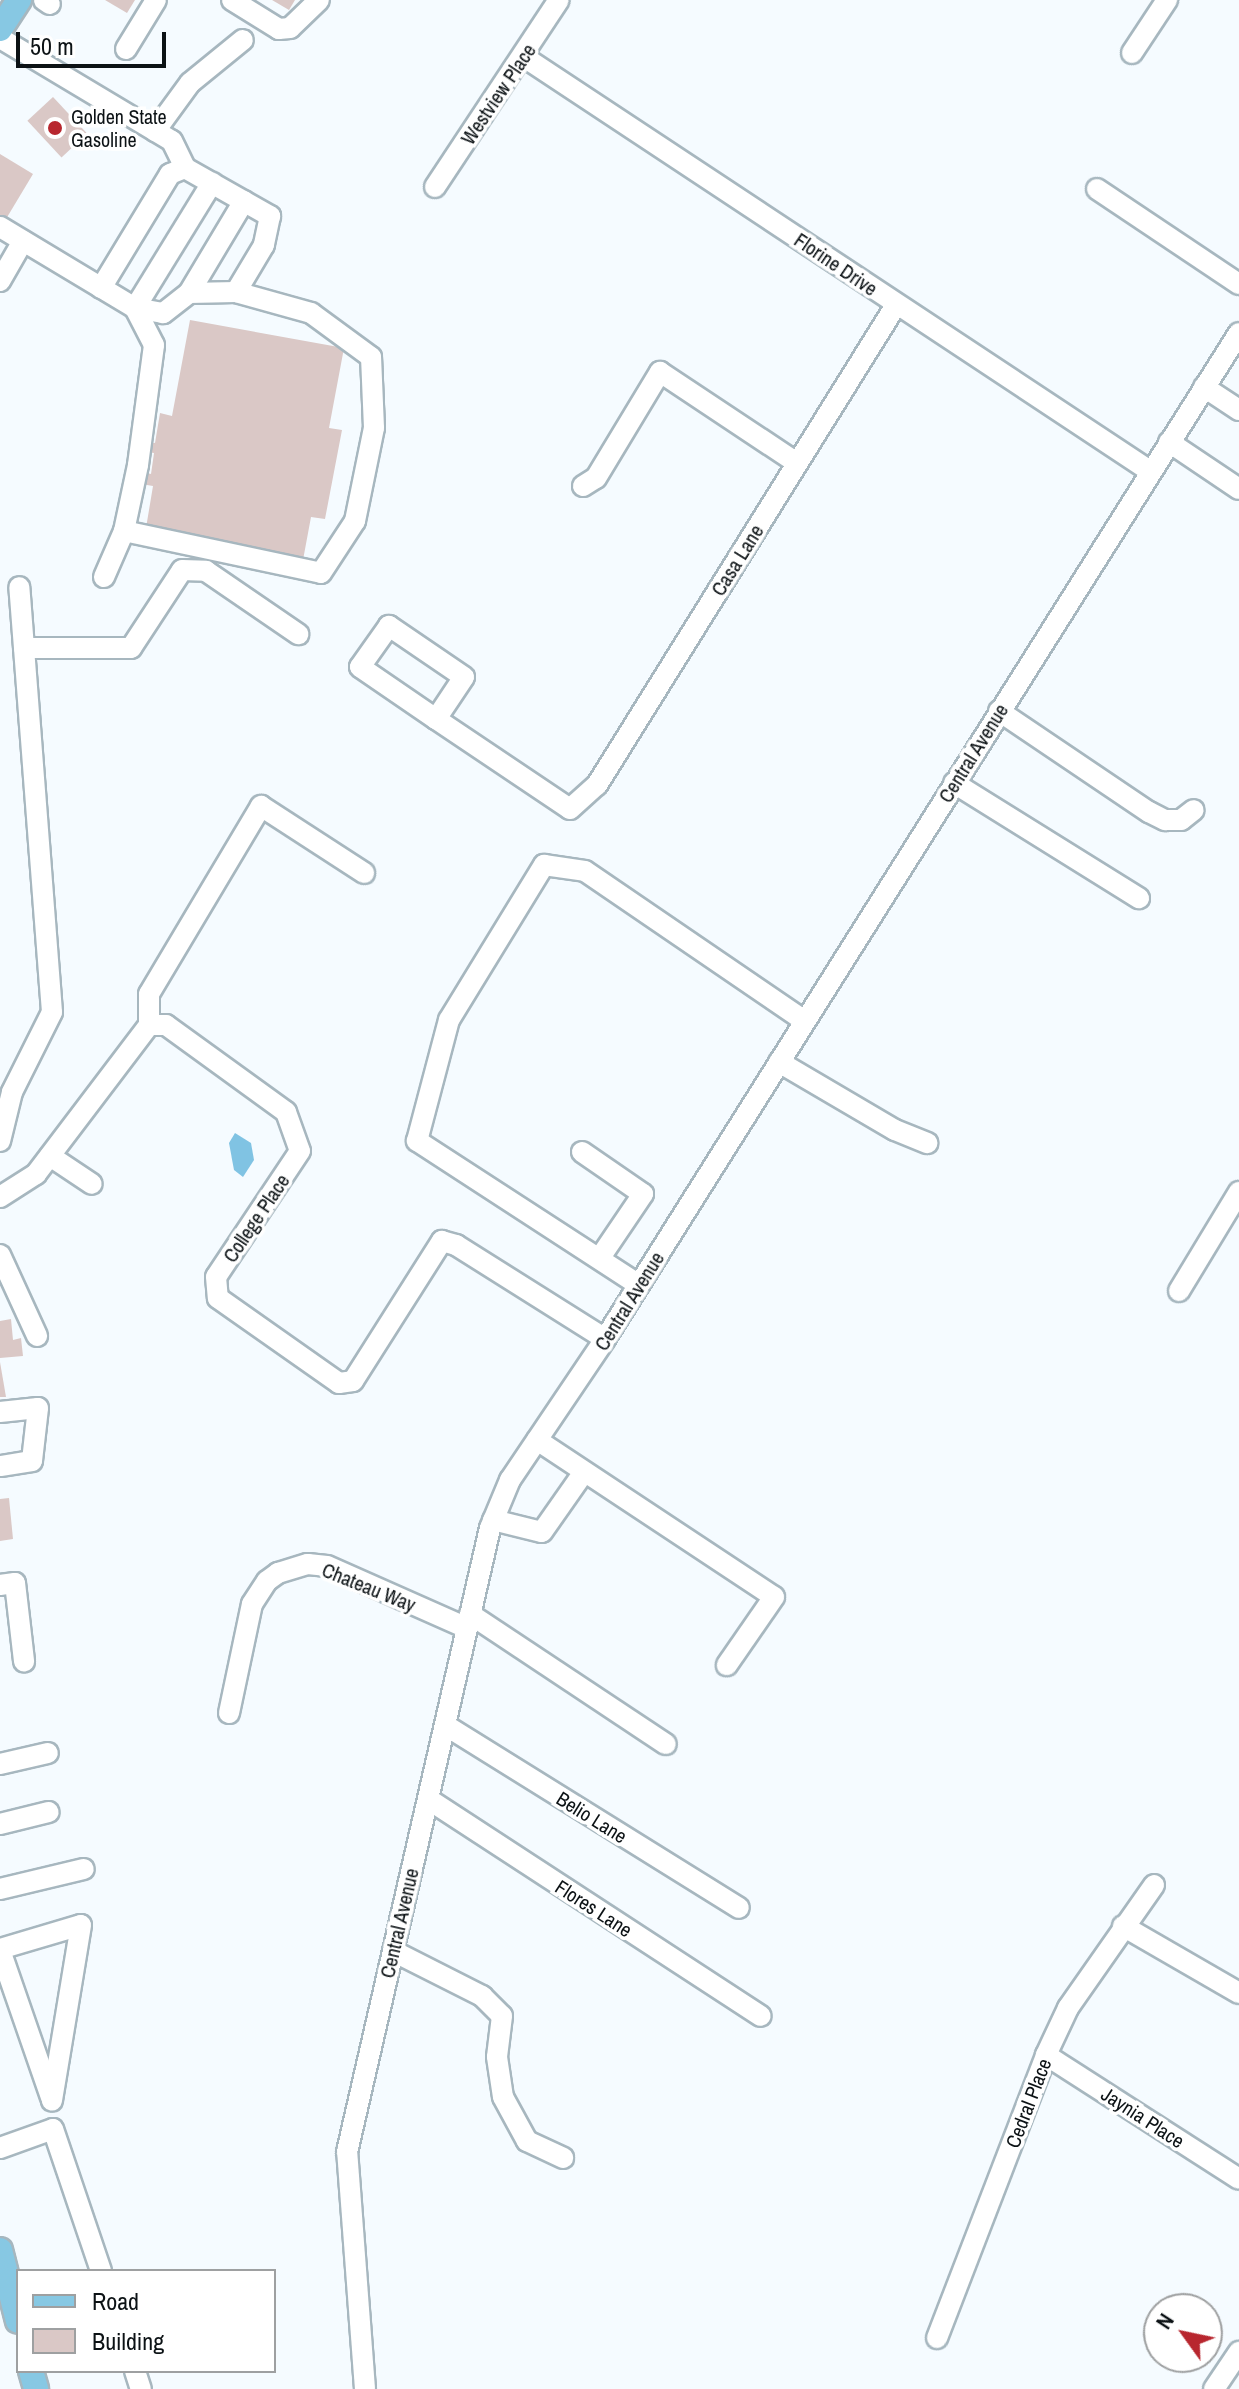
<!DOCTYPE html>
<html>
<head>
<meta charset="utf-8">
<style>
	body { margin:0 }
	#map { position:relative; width:1239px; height:2389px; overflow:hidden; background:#f5fbff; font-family:"Archivo Narrow",sans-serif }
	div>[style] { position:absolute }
	.water>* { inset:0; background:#80c3e3 }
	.building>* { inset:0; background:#dac8c6; transform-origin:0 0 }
	.roads { filter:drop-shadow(2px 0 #a7b7bf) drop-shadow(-2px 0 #a7b7bf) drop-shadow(0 2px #a7b7bf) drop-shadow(0 -2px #a7b7bf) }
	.minor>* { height:20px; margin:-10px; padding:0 10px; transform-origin:10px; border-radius:10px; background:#fff }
	.major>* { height:24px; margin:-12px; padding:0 12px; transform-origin:12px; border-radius:12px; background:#87c8e3 }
	.dots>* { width:22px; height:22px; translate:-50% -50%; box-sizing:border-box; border:4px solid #fff; border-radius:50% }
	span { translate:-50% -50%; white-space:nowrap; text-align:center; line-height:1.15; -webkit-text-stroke:7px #fff; paint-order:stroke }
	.street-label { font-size:20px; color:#0c1215 }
	.poi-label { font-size:20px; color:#0c1215 }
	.left { translate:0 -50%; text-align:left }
	.legend { position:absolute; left:16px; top:2269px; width:260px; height:104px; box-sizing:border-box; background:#fff; border:2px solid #9ea0a1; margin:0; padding:10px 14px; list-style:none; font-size:24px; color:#0c1215 }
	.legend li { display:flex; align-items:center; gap:16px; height:40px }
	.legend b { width:40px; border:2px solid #9ea0a1 }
	.north { position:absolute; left:1143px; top:2293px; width:80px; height:80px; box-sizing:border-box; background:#fff; border:2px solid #9ea0a1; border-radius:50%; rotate:303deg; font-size:22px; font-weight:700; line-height:32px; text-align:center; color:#0c1215 }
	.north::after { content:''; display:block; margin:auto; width:28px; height:36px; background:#b8272f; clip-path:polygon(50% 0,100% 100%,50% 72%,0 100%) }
	.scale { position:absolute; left:16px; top:32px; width:150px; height:36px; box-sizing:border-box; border:4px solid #0c1215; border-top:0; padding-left:10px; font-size:24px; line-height:28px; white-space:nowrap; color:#0c1215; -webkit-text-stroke:6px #fff; paint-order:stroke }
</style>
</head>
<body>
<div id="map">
	<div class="water">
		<i style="clip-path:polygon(235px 1133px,251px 1143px,254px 1160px,243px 1177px,234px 1170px,229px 1143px)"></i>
	</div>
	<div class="building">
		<i style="clip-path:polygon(105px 0,135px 0,127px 13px)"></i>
		<i style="clip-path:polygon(272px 0,295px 0,289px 10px)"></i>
		<i style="left:53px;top:97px;width:50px;height:35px;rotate:47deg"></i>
		<i style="clip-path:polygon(0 154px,33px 174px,6px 219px,0 215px)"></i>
		<i style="clip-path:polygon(190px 320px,344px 348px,329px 428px,342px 430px,325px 519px,311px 517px,303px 560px,146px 528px,153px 486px,141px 484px,143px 472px,151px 474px,154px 453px,147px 452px,149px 442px,155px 443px,160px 413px,172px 416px)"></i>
		<i style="clip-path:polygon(11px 1319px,13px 1340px,21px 1338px,23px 1356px,0 1358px,0 1321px)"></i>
		<i style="clip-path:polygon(0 1362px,6px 1397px,0 1397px)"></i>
		<i style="clip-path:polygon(9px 1498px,13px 1539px,0 1541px,0 1499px)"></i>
	</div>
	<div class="roads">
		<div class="minor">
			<i style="left:44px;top:0;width:7px;rotate:34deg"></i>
			<i style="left:232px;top:0;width:55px;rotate:31.7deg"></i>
			<i style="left:279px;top:29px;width:11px;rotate:-5deg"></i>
			<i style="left:290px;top:28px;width:40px;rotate:-44deg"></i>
			<i style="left:0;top:38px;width:200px;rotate:30.9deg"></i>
			<i style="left:172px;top:141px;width:30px;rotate:64deg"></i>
			<i style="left:185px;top:168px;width:98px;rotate:29.5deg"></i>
			<i style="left:270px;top:216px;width:30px;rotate:102deg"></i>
			<i style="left:264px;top:245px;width:55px;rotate:120.8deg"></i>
			<i style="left:236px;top:292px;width:47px;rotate:178.8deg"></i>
			<i style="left:189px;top:293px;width:33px;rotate:142deg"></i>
			<i style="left:163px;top:313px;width:28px;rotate:-170deg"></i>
			<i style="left:135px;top:308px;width:157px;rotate:-149deg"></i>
			<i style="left:126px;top:49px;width:57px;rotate:-58.5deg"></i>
			<i style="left:1132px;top:53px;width:64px;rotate:-56.6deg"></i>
			<i style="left:524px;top:57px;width:751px;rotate:33.48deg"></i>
			<i style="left:155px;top:131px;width:59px;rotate:-53.9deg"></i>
			<i style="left:190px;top:83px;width:68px;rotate:-39.1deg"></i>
			<i style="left:435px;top:187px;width:224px;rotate:-56.5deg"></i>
			<i style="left:1097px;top:189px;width:171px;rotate:33.8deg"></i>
			<i style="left:0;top:281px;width:46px;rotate:-60.1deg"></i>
			<i style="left:101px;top:288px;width:133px;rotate:-58.8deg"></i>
			<i style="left:170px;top:174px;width:16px;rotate:-22deg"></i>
			<i style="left:189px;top:293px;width:107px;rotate:-59.1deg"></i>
			<i style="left:1204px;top:387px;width:42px;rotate:33.3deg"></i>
			<i style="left:1169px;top:442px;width:84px;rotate:33.9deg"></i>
			<i style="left:583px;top:486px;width:15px;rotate:-32deg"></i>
			<i style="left:596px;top:478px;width:124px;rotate:-58.9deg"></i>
			<i style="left:660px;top:372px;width:164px;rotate:33.6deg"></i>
			<i style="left:124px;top:531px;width:201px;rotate:12deg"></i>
			<i style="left:321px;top:573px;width:62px;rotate:-56.8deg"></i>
			<i style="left:355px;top:521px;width:95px;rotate:-78.5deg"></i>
			<i style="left:374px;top:428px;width:71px;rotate:-92.4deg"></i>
			<i style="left:371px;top:357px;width:74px;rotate:-143.7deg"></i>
			<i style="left:311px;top:313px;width:78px;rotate:-164.4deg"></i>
			<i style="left:104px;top:577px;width:50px;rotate:-66.5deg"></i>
			<i style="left:124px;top:531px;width:67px;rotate:-78deg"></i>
			<i style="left:138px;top:465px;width:121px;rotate:-82.4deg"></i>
			<i style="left:154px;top:345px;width:42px;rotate:-117.2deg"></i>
			<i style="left:135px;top:308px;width:147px;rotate:-58.4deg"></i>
			<i style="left:24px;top:648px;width:107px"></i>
			<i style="left:131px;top:648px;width:93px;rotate:-56.8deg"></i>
			<i style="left:182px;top:570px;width:24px;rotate:2deg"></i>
			<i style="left:206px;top:571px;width:112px;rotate:34.4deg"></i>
			<i style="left:999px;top:711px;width:181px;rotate:34deg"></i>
			<i style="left:1149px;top:812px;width:18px;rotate:27deg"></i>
			<i style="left:1165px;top:820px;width:16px"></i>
			<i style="left:1181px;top:820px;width:16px;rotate:-38deg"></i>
			<i style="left:436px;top:719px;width:50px;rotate:-56.3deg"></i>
			<i style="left:464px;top:677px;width:91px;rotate:-145.8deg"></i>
			<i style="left:389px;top:626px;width:50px;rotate:125.3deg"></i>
			<i style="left:360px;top:667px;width:92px;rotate:34.4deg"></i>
			<i style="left:436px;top:719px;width:161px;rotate:33.9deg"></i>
			<i style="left:570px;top:809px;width:36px;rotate:-42deg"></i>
			<i style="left:597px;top:785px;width:566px;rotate:-58.08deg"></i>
			<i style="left:954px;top:783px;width:218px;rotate:31.9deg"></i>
			<i style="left:149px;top:1025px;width:17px"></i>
			<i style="left:166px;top:1025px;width:148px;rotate:35.9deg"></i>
			<i style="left:286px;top:1112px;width:41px;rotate:70.3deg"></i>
			<i style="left:300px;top:1151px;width:151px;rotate:123.7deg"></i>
			<i style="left:216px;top:1277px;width:21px;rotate:85deg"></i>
			<i style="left:218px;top:1298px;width:148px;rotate:35.1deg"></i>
			<i style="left:339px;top:1383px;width:14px;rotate:-8deg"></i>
			<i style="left:353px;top:1381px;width:166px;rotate:-57.6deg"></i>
			<i style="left:442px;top:1241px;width:15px;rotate:16deg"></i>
			<i style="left:456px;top:1245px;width:176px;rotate:32.2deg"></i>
			<i style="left:149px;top:1025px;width:31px;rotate:-90deg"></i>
			<i style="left:149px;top:994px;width:219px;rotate:-59.2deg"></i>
			<i style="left:261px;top:806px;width:123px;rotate:33deg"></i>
			<i style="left:779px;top:1062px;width:134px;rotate:30.4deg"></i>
			<i style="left:895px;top:1130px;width:35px;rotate:22deg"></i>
			<i style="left:0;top:1141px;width:50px;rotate:-76.2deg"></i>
			<i style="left:12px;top:1092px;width:89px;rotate:-63.4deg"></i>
			<i style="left:52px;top:1012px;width:426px;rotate:-94.4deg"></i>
			<i style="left:582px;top:1152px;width:74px;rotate:34.5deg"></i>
			<i style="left:643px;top:1194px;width:78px;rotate:124.1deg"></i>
			<i style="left:50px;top:1156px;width:50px;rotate:33.7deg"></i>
			<i style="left:0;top:1197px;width:43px;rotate:-32.6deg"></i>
			<i style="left:36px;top:1174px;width:187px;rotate:-52.8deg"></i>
			<i style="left:0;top:1255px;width:89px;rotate:65.4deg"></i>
			<i style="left:639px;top:1285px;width:265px;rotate:-147deg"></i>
			<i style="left:417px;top:1141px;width:125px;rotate:-75.2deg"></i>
			<i style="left:449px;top:1020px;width:182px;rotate:-58.5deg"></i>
			<i style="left:544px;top:865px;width:41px;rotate:8.3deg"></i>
			<i style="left:585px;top:871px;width:266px;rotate:34.3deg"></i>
			<i style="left:1179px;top:1291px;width:116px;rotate:-58.8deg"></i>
			<i style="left:0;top:1412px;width:38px;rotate:-6deg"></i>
			<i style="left:38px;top:1408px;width:53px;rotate:96.5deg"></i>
			<i style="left:32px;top:1461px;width:32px;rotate:171deg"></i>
			<i style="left:537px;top:1440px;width:284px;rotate:33.5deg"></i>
			<i style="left:774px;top:1597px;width:83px;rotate:124.7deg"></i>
			<i style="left:493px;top:1520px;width:50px;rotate:13.8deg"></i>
			<i style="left:542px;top:1532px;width:73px;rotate:-55deg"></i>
			<i style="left:0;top:1585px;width:15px;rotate:-8deg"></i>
			<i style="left:15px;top:1583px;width:79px;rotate:83.4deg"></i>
			<i style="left:470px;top:1614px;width:235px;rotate:33.6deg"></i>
			<i style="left:229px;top:1713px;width:111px;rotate:-78.1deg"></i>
			<i style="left:252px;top:1604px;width:27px;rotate:-57deg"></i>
			<i style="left:267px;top:1581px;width:14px;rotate:-36deg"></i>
			<i style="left:278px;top:1573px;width:31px;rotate:-17deg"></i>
			<i style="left:308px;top:1564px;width:19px;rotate:6deg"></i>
			<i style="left:327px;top:1566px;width:153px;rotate:23.9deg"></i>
			<i style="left:445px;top:1725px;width:346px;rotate:31.9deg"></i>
			<i style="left:0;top:1764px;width:49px;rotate:-12.9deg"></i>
			<i style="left:428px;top:1799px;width:397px;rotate:33.1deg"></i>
			<i style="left:0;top:1824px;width:50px;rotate:-13.8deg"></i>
			<i style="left:0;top:1889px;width:86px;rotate:-13.4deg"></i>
			<i style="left:1123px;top:1926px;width:134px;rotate:30deg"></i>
			<i style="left:0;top:1949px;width:84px;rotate:-16.5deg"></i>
			<i style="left:81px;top:1925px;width:178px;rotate:99.4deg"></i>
			<i style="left:0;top:1950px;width:156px;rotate:70.9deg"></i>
			<i style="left:393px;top:1951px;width:100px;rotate:26.8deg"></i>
			<i style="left:482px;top:1996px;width:28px;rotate:45deg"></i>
			<i style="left:502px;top:2016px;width:41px;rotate:97deg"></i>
			<i style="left:497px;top:2057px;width:40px;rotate:81.5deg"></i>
			<i style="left:503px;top:2097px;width:50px;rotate:61.4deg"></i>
			<i style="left:527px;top:2141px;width:40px;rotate:25deg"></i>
			<i style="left:1046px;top:2055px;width:229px;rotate:32.7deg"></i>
			<i style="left:0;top:2148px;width:56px;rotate:-19.7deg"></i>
			<i style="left:53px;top:2129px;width:150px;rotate:71.3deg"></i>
			<i style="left:937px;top:2338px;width:303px;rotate:-68.9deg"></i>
			<i style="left:1046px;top:2055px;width:52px;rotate:-64.9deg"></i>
			<i style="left:1068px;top:2008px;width:150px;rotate:-55deg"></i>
			<i style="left:135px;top:2371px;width:19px;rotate:72deg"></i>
			<i style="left:365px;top:2389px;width:238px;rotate:-94.3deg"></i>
			<i style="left:347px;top:2152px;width:640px;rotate:-77.09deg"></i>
			<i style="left:490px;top:1528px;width:52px;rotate:-67.4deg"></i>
			<i style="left:510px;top:1480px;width:170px;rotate:-56deg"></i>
			<i style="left:605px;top:1339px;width:1189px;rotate:-57.78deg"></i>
			<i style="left:1214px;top:2389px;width:45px;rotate:-56deg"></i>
		</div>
		<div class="major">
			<i style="left:0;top:29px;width:35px;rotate:-57deg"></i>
			<i style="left:0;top:2250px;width:73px;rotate:75.8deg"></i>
			<i style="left:31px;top:2371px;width:19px;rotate:74deg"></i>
		</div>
	</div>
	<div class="dots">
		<i style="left:55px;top:128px;background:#b8272f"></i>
	</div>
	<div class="street-label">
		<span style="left:498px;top:94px;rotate:-56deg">Westview Place</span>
		<span style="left:836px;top:264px;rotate:34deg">Florine Drive</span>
		<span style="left:737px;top:560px;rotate:-58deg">Casa Lane</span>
		<span style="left:973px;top:753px;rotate:-58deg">Central Avenue</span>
		<span style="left:256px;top:1218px;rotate:-56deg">College Place</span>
		<span style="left:629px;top:1301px;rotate:-58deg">Central Avenue</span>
		<span style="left:369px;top:1587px;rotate:22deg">Chateau Way</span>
		<span style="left:592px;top:1817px;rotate:32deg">Belio Lane</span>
		<span style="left:594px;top:1908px;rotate:33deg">Flores Lane</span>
		<span style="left:399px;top:1923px;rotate:-77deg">Central Avenue</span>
		<span style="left:1028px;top:2103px;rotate:-69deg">Cedral Place</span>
		<span style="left:1143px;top:2117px;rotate:33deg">Jaynia Place</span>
	</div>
	<div class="poi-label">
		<span class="left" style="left:71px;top:128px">Golden State<br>Gasoline</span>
	</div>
	<ul class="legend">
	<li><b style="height:10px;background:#87c8e3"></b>Road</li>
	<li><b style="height:22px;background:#dac8c6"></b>Building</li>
	</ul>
	<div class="north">N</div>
	<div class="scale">50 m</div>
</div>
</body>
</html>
